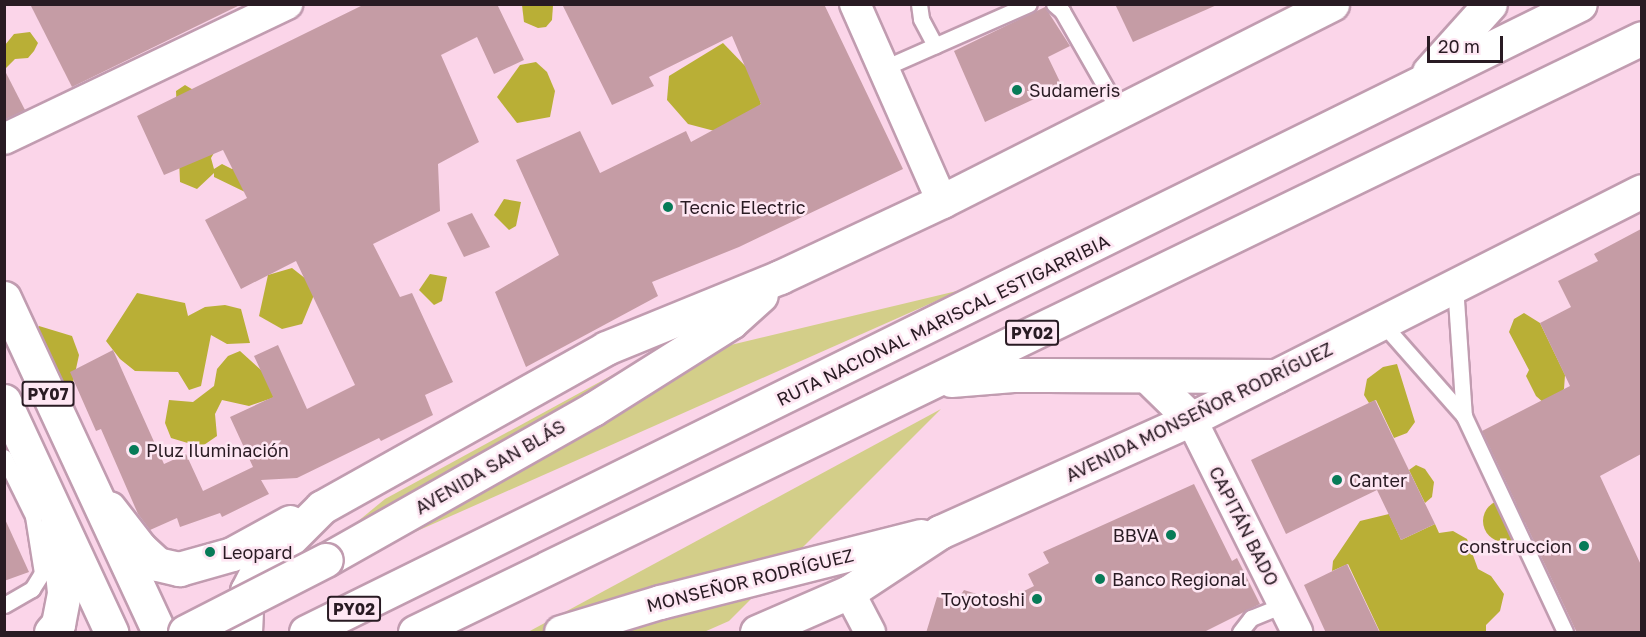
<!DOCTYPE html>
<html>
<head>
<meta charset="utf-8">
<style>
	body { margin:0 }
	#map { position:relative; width:1646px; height:637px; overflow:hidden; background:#fbd5e9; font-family:"Golos Text",sans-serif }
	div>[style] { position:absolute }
	.green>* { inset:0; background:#d3ce89 }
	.forest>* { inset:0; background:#b9af36 }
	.round { border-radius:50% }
	.building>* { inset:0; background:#c59ca5 }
	.roads { filter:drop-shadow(2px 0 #c19cb0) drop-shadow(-2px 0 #c19cb0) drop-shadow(0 2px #c19cb0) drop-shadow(0 -2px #c19cb0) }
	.service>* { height:15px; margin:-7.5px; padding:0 7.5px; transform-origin:7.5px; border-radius:7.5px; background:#fff }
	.minor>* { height:30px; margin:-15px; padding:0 15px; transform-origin:15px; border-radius:15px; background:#fff }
	.tertiary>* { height:33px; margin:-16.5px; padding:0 16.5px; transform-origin:16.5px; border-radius:16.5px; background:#fff }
	.trunk>* { height:33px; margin:-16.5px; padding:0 16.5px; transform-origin:16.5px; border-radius:16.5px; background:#fff }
	.bridges { filter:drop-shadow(2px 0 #c19cb0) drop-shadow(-2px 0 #c19cb0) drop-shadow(0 2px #c19cb0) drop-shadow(0 -2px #c19cb0) }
	.tertiary-bridge>* { height:33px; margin:-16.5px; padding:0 16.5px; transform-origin:16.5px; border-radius:16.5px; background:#fff }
	.dots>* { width:16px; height:16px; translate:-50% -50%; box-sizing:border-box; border:3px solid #fee7f3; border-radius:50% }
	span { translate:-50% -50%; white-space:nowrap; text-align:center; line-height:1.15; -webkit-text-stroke:5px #fee7f3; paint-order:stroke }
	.shield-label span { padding:2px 4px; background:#fee7f3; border:2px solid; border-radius:4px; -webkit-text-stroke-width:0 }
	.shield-label { font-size:16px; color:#291b23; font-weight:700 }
	.poi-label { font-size:18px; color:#291b23 }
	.left { translate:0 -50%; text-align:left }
	.right { translate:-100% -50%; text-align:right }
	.street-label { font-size:18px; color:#291b23 }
	.frame { position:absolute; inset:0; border:6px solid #291b23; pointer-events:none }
	.scale { position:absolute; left:1427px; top:36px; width:76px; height:27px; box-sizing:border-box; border:3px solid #291b23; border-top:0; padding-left:8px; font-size:18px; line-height:21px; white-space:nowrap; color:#291b23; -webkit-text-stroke:4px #fee7f3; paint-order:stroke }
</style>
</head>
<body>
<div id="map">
	<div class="green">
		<i style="clip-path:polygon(961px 290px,381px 547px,295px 573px,385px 499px,618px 372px)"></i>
		<i style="clip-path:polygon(941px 409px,729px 621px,704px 632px,528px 632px)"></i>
	</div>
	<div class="forest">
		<i style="clip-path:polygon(522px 5px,553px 5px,552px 20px,546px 27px,538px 28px,524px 22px)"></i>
		<i style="clip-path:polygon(30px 32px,38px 43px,34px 51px,28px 58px,15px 59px,5px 69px,5px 45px,14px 34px)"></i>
		<i style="clip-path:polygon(723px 43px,751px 72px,761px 104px,726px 134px,688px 124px,667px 100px,669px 76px)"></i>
		<i style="clip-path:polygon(536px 62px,547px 72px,555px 91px,550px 117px,517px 123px,497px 97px,520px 65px)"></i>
		<i style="clip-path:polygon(185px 85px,195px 91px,214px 153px,211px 158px,214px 169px,222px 164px,232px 169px,245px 165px,245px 192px,214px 177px,214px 173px,197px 189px,180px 182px,176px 91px)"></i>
		<i style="clip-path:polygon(504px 199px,521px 202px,516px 226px,509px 230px,494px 215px)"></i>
		<i style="clip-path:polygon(292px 268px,306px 279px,314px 295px,302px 324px,282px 329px,259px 316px,268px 275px)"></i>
		<i style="clip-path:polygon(430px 274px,447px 277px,442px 301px,434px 305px,419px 290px)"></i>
		<i style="clip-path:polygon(137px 293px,185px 303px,188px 316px,205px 307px,225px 305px,241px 309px,250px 343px,227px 344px,211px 335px,201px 386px,189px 390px,178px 372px,135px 371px,120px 359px,106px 341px)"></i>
		<i style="clip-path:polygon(1524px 313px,1540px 323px,1565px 375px,1564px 389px,1555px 400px,1544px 403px,1536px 396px,1526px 376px,1529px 370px,1509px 332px,1514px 319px)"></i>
		<i style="clip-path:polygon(39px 326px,72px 336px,79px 355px,72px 387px,59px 390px,29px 341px)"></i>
		<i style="clip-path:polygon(240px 351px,271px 379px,281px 395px,249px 406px,222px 400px,215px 414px,217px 436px,201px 447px,171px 438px,165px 423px,169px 400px,193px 402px,214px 386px,217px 369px,228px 356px)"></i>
		<i style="clip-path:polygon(1397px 364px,1415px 422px,1407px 433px,1394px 438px,1376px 400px,1369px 403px,1364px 395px,1367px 379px,1383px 367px)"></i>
		<i style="clip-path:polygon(1416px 465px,1425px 469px,1434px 482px,1432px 497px,1425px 503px,1409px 470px)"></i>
		<i class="round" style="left:1483px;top:500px;width:42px;height:42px"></i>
		<i style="clip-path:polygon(1389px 514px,1401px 540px,1435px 524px,1439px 533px,1453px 531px,1467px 539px,1478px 569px,1491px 576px,1504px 594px,1500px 611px,1486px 625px,1486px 632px,1380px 632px,1348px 564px,1332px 571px,1333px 561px,1360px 521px)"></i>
	</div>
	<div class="building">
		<i style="clip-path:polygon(30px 4px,242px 4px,72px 87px)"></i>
		<i style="clip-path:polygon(365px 4px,497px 4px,524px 60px,494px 74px,477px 37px,441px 55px,479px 142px,438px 164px,440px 211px,373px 244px,400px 297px,412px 293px,453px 382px,425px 395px,433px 415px,381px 441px,379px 438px,297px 478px,261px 480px,269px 494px,222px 517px,220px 513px,180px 527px,177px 518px,150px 530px,138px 514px,101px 429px,96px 431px,70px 372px,113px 350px,164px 464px,186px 454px,203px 491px,253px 467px,230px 417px,273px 397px,254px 356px,278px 345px,307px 409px,355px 385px,296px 261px,241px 289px,205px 220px,247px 198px,223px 150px,164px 175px,137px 116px)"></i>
		<i style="clip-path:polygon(562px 4px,824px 4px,903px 169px,739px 247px,652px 282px,658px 296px,526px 367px,495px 292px,559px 255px,516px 160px,580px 131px,600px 173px,686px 131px,691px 142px,761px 104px,732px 36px,649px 77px,654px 86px,612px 105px)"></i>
		<i style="clip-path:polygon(1115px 4px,1219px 4px,1133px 42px)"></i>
		<i style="clip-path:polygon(1045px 7px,1070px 46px,1048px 57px,1062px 86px,985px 122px,954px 51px)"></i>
		<i style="clip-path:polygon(4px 69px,25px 110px,4px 120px)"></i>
		<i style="clip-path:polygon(472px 213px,490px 247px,464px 257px,447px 223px)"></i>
		<i style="clip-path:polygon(1641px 229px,1641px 454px,1600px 476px,1641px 565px,1641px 633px,1577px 633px,1482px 431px,1570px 386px,1540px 323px,1571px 307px,1558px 281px,1598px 261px,1594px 254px)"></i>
		<i style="clip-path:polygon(1375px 400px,1435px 524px,1401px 540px,1377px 490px,1286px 534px,1251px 460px)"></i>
		<i style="clip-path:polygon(1194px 484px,1232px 561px,1237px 558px,1260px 604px,1202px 633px,926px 633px,937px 597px,956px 602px,964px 590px,1002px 602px,1034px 586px,1028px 574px,1049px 563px,1043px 552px)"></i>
		<i style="clip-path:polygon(4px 517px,29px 572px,4px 581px)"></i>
		<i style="clip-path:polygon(1347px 564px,1380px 633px,1326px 633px,1304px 585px)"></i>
	</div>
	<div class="roads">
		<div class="service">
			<i style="left:919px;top:4px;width:15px;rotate:82deg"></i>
			<i style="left:921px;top:19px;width:30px;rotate:62deg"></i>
			<i style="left:1054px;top:4px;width:11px;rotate:41deg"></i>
			<i style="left:1062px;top:11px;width:115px;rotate:60.3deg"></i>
			<i style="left:884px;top:68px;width:158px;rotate:-23.8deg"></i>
			<i style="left:1455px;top:285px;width:131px;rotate:86.1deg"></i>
			<i style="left:1464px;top:416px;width:238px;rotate:64.9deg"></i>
			<i style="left:1382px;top:323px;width:124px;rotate:48.6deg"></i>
			<i style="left:4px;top:457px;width:66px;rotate:63.8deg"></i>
			<i style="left:33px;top:516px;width:58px;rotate:81deg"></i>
			<i style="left:42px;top:573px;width:19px;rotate:122deg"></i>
			<i style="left:32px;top:589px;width:32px;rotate:150deg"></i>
			<i style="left:1240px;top:632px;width:18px;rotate:-52deg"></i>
			<i style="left:1251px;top:618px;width:35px;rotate:-22deg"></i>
		</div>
		<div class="minor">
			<i style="left:855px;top:4px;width:215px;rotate:66.2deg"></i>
			<i style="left:4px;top:139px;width:314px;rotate:-25.5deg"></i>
			<i style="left:1191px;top:419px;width:238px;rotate:63.5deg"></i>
			<i style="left:849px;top:592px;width:45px;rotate:62.3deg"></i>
		</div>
		<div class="tertiary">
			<i style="left:109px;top:508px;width:51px;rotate:52.2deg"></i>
			<i style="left:140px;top:548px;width:23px;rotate:43deg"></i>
			<i style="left:157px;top:564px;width:23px;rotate:13deg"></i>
			<i style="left:179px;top:569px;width:55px;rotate:-15.8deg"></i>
			<i style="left:232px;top:554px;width:66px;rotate:-28.9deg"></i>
			<i style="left:326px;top:560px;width:307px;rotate:-29.5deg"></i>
			<i style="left:593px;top:409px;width:163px;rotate:-32.2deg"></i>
			<i style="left:731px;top:322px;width:40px;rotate:-42deg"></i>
			<i style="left:51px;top:632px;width:11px;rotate:-49deg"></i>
			<i style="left:58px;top:624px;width:33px;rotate:-79deg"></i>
			<i style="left:64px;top:592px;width:68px;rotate:-95.9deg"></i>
			<i style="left:245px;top:632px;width:41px;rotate:-87.2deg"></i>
			<i style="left:247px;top:591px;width:20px;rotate:-63deg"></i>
			<i style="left:256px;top:573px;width:93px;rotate:-45deg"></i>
			<i style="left:322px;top:507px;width:325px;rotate:-29.2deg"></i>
			<i style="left:606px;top:348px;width:188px;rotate:-22.2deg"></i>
			<i style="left:780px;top:277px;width:179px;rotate:-25.1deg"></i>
			<i style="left:942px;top:201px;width:437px;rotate:-26.8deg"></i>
			<i style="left:561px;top:632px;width:103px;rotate:-16.9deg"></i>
			<i style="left:660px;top:602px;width:269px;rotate:-14.2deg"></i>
			<i style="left:757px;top:632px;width:100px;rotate:-23.5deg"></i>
			<i style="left:849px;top:592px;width:109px;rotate:-33.4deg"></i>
			<i style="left:940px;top:532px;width:275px;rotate:-24.2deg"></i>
			<i style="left:1191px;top:419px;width:505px;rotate:-26.82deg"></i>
		</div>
		<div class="trunk">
			<i style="left:1429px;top:72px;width:91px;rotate:-48.1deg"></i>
			<i style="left:4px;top:298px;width:368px;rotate:65.1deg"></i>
			<i style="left:1147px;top:376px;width:62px;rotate:44.3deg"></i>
			<i style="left:951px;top:380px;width:62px;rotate:-4.6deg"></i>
			<i style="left:1013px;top:375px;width:263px;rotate:0.2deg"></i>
			<i style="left:4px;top:401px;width:255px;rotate:65.1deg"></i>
			<i style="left:306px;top:632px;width:1420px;rotate:-26.24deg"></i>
			<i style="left:415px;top:632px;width:1363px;rotate:-25.83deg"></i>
		</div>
	</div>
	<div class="bridges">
		<div class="tertiary-bridge">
			<i style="left:185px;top:632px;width:158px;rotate:-27.1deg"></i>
		</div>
	</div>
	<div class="dots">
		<i style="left:1017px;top:90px;background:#077b58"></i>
		<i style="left:668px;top:207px;background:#077b58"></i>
		<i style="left:134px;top:450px;background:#077b58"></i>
		<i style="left:1337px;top:480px;background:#077b58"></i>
		<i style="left:1171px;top:535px;background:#077b58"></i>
		<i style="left:1584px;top:546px;background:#077b58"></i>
		<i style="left:210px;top:552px;background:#077b58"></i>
		<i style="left:1100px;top:579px;background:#077b58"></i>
		<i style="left:1037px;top:599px;background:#077b58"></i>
	</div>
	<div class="shield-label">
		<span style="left:1032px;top:333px">PY02</span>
		<span style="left:48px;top:394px">PY07</span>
		<span style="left:354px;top:609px">PY02</span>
	</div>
	<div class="poi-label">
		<span class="left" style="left:1029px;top:90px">Sudameris</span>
		<span class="left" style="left:680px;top:207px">Tecnic Electric</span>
		<span class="left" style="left:146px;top:450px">Pluz Iluminación</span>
		<span class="left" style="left:1349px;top:480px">Canter</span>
		<span class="right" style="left:1159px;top:535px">BBVA</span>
		<span class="right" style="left:1572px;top:546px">construccion</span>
		<span class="left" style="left:222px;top:552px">Leopard</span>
		<span class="left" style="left:1112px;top:579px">Banco Regional</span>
		<span class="right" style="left:1025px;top:599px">Toyotoshi</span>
	</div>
	<div class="street-label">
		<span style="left:943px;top:320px;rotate:-26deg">RUTA NACIONAL MARISCAL ESTIGARRIBIA</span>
		<span style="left:1199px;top:412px;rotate:-26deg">AVENIDA MONSEÑOR RODRÍGUEZ</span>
		<span style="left:490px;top:467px;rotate:-30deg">AVENIDA SAN BLÁS</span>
		<span style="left:1244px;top:526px;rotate:63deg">CAPITÁN BADO</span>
		<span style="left:750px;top:580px;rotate:-14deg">MONSEÑOR RODRÍGUEZ</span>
	</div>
	<div class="frame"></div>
	<div class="scale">20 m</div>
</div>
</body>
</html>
